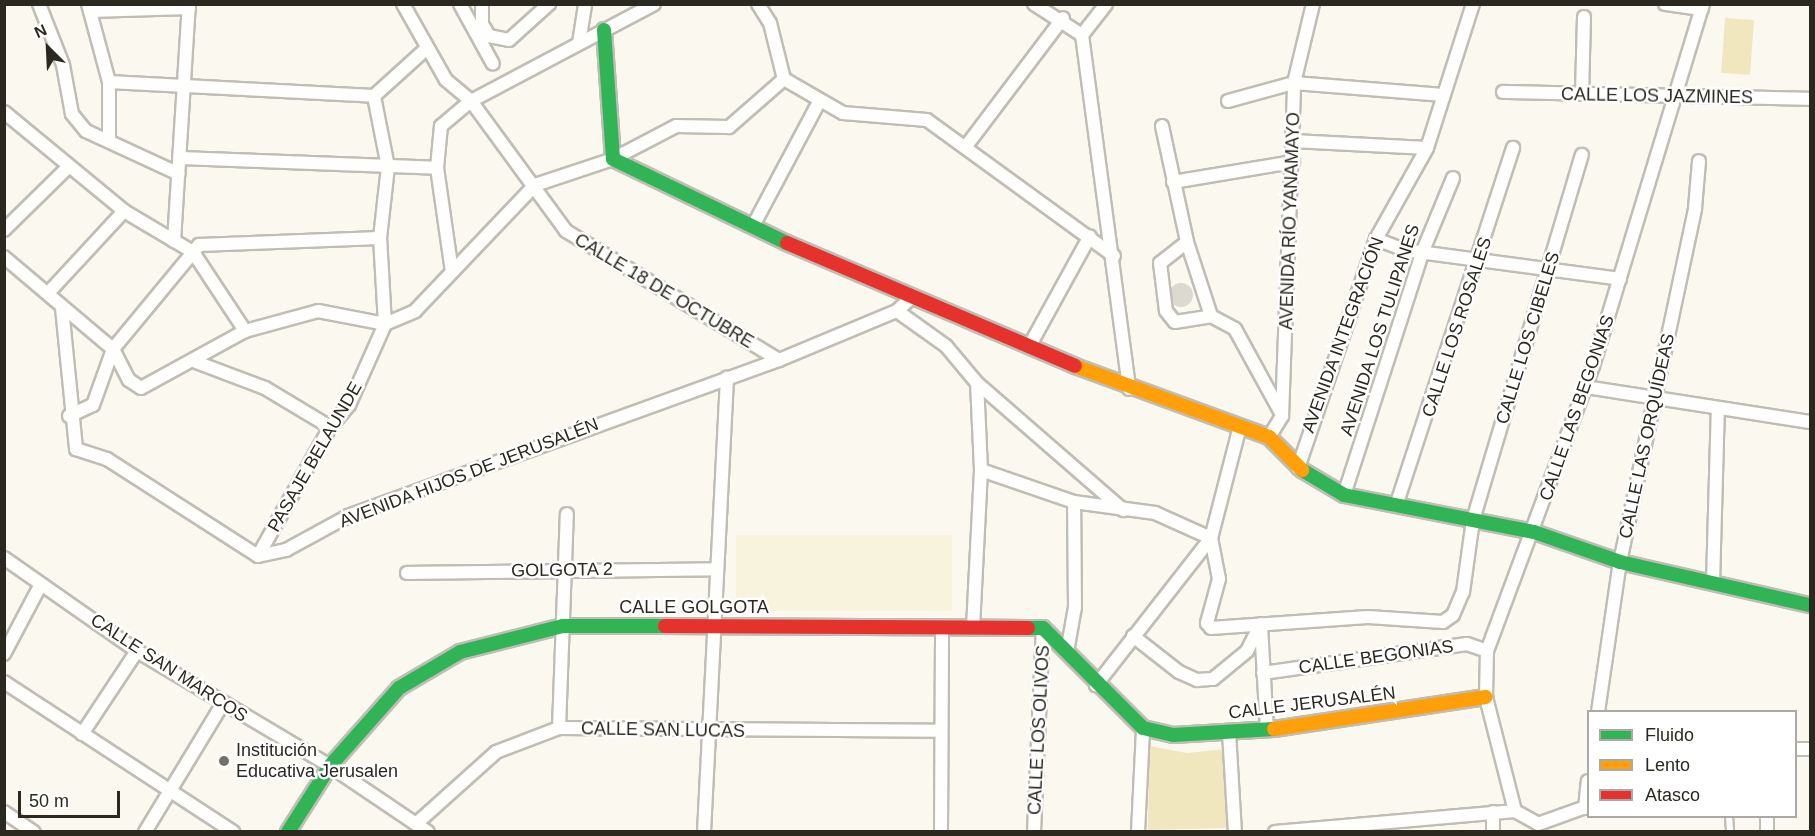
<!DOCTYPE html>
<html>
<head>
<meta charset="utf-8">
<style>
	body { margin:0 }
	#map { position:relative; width:1815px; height:836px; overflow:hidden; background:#fbf8f0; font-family:Helvetica,sans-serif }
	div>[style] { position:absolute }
	.built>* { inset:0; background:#f8f3dd; transform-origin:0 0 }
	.green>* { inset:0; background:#f1e7be; transform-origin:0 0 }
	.building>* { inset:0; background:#dcd9d1 }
	.round { border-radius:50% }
	.roads { filter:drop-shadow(2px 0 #c0bdb5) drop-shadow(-2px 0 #c0bdb5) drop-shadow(0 2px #c0bdb5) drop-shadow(0 -2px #c0bdb5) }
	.lane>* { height:6px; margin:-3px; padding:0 3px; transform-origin:3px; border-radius:3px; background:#fefefd }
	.street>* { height:12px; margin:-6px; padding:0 6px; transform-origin:6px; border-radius:6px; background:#fefefd }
	.fast>* { height:14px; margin:-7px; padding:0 7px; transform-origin:7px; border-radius:7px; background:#30b455 }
	.slow>* { height:14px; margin:-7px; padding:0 7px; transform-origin:7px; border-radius:7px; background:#ff9f0a }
	.jam>* { height:14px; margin:-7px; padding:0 7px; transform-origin:7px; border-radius:7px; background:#e5322d }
	.dots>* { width:16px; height:16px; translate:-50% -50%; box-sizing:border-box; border:3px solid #fff; border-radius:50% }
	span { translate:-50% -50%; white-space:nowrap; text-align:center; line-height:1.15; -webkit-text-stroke:5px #fff; paint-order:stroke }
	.street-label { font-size:18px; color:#2b291f }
	.poi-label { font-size:18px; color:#2b291f }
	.left { translate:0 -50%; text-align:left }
	.frame { position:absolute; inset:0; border:6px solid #2b291f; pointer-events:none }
	.legend { position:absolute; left:1587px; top:710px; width:210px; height:108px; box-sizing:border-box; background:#fff; border:2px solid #aaa9a5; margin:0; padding:8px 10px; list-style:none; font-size:18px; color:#2b291f }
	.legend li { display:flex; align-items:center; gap:12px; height:30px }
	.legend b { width:30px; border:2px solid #aaa9a5 }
	.north { position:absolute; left:18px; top:18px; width:60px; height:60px; -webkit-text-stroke:4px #fff; paint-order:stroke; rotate:336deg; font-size:16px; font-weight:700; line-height:24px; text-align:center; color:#2b291f }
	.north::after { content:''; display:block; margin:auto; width:21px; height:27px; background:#2b291f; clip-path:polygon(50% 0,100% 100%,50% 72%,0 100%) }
	.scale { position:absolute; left:18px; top:791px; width:102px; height:27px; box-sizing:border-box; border:3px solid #2b291f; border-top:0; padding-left:8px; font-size:18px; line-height:21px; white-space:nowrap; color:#2b291f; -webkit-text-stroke:4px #fff; paint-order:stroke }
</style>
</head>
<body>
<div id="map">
	<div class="built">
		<i style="left:736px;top:535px;width:216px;height:76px"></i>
	</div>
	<div class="green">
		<i style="left:1725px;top:18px;width:29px;height:55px;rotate:4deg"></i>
		<i style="clip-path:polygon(1149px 746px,1187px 753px,1226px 749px,1227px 828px,1148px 830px)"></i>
	</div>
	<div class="building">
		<i class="round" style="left:1169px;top:283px;width:24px;height:24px"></i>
	</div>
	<div class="roads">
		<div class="lane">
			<i style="left:1729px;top:816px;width:16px;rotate:86deg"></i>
		</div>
		<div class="street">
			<i style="left:39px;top:4px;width:66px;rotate:68.5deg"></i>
			<i style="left:63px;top:65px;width:50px;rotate:79.6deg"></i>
			<i style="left:72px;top:114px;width:22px;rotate:51deg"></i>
			<i style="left:86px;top:131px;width:102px;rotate:24.8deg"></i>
			<i style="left:88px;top:4px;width:81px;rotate:74.9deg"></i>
			<i style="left:109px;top:82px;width:59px;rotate:90deg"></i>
			<i style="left:403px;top:4px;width:87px;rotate:60.5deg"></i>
			<i style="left:446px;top:80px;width:33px;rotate:40deg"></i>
			<i style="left:471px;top:101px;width:161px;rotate:53.8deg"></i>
			<i style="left:566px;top:231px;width:249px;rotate:31.2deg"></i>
			<i style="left:460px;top:4px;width:68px;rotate:61.2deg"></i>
			<i style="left:482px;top:4px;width:20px;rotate:90deg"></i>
			<i style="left:482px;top:24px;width:14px;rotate:60deg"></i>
			<i style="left:489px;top:36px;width:20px;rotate:11deg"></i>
			<i style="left:509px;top:40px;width:54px;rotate:-42deg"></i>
			<i style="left:758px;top:4px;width:22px;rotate:58deg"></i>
			<i style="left:770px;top:23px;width:58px;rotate:76deg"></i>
			<i style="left:784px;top:79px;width:68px;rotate:30deg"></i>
			<i style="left:843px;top:113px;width:84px;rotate:4.8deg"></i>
			<i style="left:927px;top:120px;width:231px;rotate:36deg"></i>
			<i style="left:1034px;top:4px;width:57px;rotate:32.9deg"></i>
			<i style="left:1082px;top:35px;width:357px;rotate:82.4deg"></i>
			<i style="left:1665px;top:4px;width:37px;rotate:8deg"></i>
			<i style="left:90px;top:11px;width:99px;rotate:-1.7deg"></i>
			<i style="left:1082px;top:35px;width:39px;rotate:-52deg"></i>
			<i style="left:579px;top:43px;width:39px;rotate:-81deg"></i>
			<i style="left:109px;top:82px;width:265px;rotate:3deg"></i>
			<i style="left:374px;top:96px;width:70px;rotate:-42.1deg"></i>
			<i style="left:1503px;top:92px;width:307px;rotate:1.3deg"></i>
			<i style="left:1582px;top:94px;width:77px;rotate:-88.5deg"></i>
			<i style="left:1228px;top:101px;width:68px;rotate:-15.3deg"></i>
			<i style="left:1294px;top:83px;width:150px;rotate:4.6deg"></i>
			<i style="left:4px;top:112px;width:156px;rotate:39.5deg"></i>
			<i style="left:124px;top:211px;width:80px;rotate:30.7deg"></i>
			<i style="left:193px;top:252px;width:95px;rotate:56.6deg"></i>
			<i style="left:1162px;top:126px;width:119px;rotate:77.8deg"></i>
			<i style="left:1187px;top:242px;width:78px;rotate:72deg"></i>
			<i style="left:1211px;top:316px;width:27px;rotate:28deg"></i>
			<i style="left:1235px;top:329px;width:98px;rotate:61.3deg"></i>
			<i style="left:1293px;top:141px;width:134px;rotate:3deg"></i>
			<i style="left:967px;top:145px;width:159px;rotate:-52.9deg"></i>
			<i style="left:180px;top:158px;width:257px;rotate:2.2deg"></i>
			<i style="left:1173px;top:182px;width:122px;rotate:-9.5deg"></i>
			<i style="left:753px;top:226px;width:140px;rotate:-62deg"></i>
			<i style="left:4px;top:230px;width:90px;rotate:-44.5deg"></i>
			<i style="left:1376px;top:239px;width:30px;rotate:21deg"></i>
			<i style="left:1404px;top:250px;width:218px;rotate:7.6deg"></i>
			<i style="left:174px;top:241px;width:237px;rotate:-86.4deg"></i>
			<i style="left:1187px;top:242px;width:34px;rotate:142deg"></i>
			<i style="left:1160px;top:263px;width:48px;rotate:82.9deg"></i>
			<i style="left:1166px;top:311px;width:14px;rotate:51deg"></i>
			<i style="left:1175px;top:322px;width:36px;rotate:-9deg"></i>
			<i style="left:4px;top:257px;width:143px;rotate:40.2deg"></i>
			<i style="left:113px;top:349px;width:35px;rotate:63deg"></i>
			<i style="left:129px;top:380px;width:14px;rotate:34deg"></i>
			<i style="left:141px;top:388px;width:119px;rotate:-28.7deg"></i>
			<i style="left:245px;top:331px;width:76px;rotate:-15.3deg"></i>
			<i style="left:318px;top:311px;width:68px;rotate:11deg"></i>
			<i style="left:385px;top:324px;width:33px;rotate:-23deg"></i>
			<i style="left:415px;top:311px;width:174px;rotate:-46.4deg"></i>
			<i style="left:535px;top:185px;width:82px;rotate:-18.4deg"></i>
			<i style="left:613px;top:159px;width:71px;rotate:-27.6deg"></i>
			<i style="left:676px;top:126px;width:53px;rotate:1.1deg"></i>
			<i style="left:729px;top:127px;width:73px;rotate:-41.1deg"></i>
			<i style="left:452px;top:272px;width:105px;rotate:-98.2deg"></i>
			<i style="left:437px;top:168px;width:42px;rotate:-84.6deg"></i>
			<i style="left:441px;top:126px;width:39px;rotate:-40deg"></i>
			<i style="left:471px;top:101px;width:207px;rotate:-27.9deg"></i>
			<i style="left:50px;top:291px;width:109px;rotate:-47.2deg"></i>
			<i style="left:62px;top:308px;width:142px;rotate:84.3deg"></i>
			<i style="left:76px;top:449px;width:33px;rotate:18deg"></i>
			<i style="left:107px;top:459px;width:179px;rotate:32.7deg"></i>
			<i style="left:258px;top:556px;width:29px;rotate:-12deg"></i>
			<i style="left:286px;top:550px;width:71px;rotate:-28.7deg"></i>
			<i style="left:348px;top:516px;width:458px;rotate:-19.9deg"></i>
			<i style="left:779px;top:360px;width:128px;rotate:-22.6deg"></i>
			<i style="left:897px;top:311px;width:18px;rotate:-43deg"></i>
			<i style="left:897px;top:311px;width:60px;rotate:35.5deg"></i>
			<i style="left:946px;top:346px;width:48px;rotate:50deg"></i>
			<i style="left:977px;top:383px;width:194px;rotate:41deg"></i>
			<i style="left:1030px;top:345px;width:124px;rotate:-61.2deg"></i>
			<i style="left:196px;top:362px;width:74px;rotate:20.6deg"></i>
			<i style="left:265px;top:388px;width:76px;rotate:31deg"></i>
			<i style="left:1586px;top:387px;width:227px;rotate:8.9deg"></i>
			<i style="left:69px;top:416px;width:26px;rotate:-25deg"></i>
			<i style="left:93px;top:405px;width:59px;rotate:-70.3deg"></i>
			<i style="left:113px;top:349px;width:135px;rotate:-50.4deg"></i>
			<i style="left:199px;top:245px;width:181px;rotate:-2.2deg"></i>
			<i style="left:1239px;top:430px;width:112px;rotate:104.5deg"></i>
			<i style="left:1211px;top:538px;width:42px;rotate:79deg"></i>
			<i style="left:1219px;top:579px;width:46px;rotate:105.3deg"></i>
			<i style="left:1207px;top:623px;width:6px;rotate:51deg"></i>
			<i style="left:1211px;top:628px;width:157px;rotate:-4deg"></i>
			<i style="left:1368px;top:617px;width:75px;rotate:3.8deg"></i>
			<i style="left:1443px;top:622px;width:12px;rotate:-35deg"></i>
			<i style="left:1453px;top:615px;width:25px;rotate:-67deg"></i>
			<i style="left:1463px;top:592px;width:73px;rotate:-82.1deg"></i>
			<i style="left:1473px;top:520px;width:381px;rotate:-73.4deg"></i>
			<i style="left:1269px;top:437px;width:25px;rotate:-58deg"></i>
			<i style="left:1282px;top:416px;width:333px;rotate:-87.9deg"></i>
			<i style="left:1294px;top:83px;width:81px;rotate:-76.5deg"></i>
			<i style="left:1298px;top:468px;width:242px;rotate:-71.2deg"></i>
			<i style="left:1376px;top:239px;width:104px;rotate:-60.7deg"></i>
			<i style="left:1427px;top:148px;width:151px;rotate:-72.3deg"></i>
			<i style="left:981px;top:470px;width:98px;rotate:19deg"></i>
			<i style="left:1074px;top:502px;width:82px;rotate:7.7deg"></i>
			<i style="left:1155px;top:513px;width:61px;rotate:24.1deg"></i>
			<i style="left:1211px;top:538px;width:187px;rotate:128deg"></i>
			<i style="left:1344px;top:495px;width:254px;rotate:-72.1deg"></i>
			<i style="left:1422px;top:253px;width:81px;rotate:-67.5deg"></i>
			<i style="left:1396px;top:506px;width:377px;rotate:-71.9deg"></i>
			<i style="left:258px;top:556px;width:148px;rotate:-60.8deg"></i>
			<i style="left:330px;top:427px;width:29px;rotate:-49deg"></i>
			<i style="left:349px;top:405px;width:89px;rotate:-66deg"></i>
			<i style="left:385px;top:324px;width:86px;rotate:-93.3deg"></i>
			<i style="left:380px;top:238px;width:71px;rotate:-83.6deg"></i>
			<i style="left:388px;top:167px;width:72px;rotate:-101.2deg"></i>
			<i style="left:4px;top:558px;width:162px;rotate:35deg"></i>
			<i style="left:137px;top:651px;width:225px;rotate:30.8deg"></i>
			<i style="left:330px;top:766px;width:118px;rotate:34deg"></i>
			<i style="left:407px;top:573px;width:309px;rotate:-0.7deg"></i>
			<i style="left:1713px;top:583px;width:174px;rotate:-88.4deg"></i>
			<i style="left:1261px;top:626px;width:104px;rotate:86.7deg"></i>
			<i style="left:973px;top:628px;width:158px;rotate:-87.1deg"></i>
			<i style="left:981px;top:470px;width:87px;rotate:-92.6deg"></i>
			<i style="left:1133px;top:636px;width:58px;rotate:38deg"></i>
			<i style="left:1179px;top:672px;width:20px;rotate:24deg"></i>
			<i style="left:1197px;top:680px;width:16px;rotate:-4deg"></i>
			<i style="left:1213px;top:679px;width:44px;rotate:-39.5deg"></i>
			<i style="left:1247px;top:651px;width:30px;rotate:-63deg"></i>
			<i style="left:1067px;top:652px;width:46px;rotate:-79.9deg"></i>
			<i style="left:1075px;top:607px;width:105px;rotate:-90.5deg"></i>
			<i style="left:4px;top:654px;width:79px;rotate:-62.1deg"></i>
			<i style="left:1263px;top:673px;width:206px;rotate:-8.1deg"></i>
			<i style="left:1467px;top:644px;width:21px;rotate:19deg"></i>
			<i style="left:4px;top:682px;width:274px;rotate:33.2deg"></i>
			<i style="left:1598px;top:712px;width:152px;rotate:-81.7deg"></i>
			<i style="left:1620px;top:562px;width:362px;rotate:-78deg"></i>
			<i style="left:1695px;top:208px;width:47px;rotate:-85.1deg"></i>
			<i style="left:559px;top:728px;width:214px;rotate:-87.9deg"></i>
			<i style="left:1229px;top:732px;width:100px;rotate:86.6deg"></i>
			<i style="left:82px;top:734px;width:100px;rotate:-56.5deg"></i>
			<i style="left:1796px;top:749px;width:14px"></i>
			<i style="left:1585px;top:808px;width:27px;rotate:-84deg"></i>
			<i style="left:1515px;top:811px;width:118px;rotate:-104.3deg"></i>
			<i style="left:1486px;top:697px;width:46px;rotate:-88.8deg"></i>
			<i style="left:1487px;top:651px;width:304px;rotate:-69.6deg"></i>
			<i style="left:1593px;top:366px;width:378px;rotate:-73.1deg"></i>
			<i style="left:4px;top:812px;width:36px;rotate:34deg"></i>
			<i style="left:1767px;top:816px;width:16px;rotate:90deg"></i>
			<i style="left:417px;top:823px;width:106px;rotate:-41.9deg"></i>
			<i style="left:496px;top:752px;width:67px;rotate:-20.9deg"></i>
			<i style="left:559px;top:728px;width:382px;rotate:0.4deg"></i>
			<i style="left:145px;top:832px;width:149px;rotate:-58.8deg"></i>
			<i style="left:704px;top:832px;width:455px;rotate:-87.1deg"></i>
			<i style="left:941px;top:832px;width:204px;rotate:-89.7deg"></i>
			<i style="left:1034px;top:832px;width:204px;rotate:-87.5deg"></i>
			<i style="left:1138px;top:832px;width:104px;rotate:-87.2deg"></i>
			<i style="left:1275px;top:832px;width:241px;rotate:-5deg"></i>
			<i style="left:1515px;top:811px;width:26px;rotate:29deg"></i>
			<i style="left:1538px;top:824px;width:53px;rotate:-19.8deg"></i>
			<i style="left:1493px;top:832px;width:20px;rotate:-90deg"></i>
		</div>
		<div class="fast">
			<i style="left:604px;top:30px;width:129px;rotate:86deg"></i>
			<i style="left:613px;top:159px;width:193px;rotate:25.8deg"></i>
			<i style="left:1302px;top:470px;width:49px;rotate:30.8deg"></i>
			<i style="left:1344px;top:495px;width:194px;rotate:11deg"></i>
			<i style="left:1534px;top:532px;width:91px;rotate:19.2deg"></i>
			<i style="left:1620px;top:562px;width:195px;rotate:12.8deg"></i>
			<i style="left:1028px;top:628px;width:15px"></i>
			<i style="left:1043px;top:628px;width:141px;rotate:45deg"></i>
			<i style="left:1143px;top:728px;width:31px;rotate:13deg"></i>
			<i style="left:1173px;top:735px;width:101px;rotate:-3.4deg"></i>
			<i style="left:288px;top:832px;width:78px;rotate:-57.5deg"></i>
			<i style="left:330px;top:766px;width:104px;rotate:-48.5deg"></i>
			<i style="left:399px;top:688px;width:71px;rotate:-30.5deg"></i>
			<i style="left:460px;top:652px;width:106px;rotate:-14.2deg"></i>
			<i style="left:563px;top:626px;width:102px"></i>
		</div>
		<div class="slow">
			<i style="left:1075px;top:366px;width:207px;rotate:20.1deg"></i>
			<i style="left:1269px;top:437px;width:47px;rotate:45deg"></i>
			<i style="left:1274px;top:729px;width:214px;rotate:-8.6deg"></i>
		</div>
		<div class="jam">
			<i style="left:787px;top:243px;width:313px;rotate:23.1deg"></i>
			<i style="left:665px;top:626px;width:363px;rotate:0.3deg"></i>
		</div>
	</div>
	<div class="dots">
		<i style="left:224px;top:761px;background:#747168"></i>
	</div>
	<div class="street-label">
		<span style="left:1657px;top:96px;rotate:1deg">CALLE LOS JAZMINES</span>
		<span style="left:1290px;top:221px;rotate:-88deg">AVENIDA RÍO YANAMAYO</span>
		<span style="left:664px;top:291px;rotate:31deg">CALLE 18 DE OCTUBRE</span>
		<span style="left:1457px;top:327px;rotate:-72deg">CALLE LOS ROSALES</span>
		<span style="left:1380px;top:330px;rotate:-72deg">AVENIDA LOS TULIPANES</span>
		<span style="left:1343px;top:335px;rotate:-70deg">AVENIDA INTEGRACIÓN</span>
		<span style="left:1528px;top:338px;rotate:-73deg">CALLE LOS CIBELES</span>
		<span style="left:1577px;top:408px;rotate:-71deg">CALLE LAS BEGONIAS</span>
		<span style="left:1647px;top:436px;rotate:-78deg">CALLE LAS ORQUÍDEAS</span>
		<span style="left:315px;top:457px;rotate:-60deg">PASAJE BELAUNDE</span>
		<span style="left:469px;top:473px;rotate:-21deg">AVENIDA HIJOS DE JERUSALÉN</span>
		<span style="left:562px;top:570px;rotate:-1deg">GOLGOTA 2</span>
		<span style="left:694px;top:607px">CALLE GOLGOTA</span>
		<span style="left:1376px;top:657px;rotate:-8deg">CALLE BEGONIAS</span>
		<span style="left:169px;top:668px;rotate:33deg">CALLE SAN MARCOS</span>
		<span style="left:1312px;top:703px;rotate:-7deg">CALLE JERUSALÉN</span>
		<span style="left:663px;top:730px;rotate:1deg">CALLE SAN LUCAS</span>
		<span style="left:1039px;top:730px;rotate:-87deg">CALLE LOS OLIVOS</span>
	</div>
	<div class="poi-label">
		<span class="left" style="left:236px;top:761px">Institución<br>Educativa Jerusalen</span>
	</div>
	<div class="frame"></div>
	<ul class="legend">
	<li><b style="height:8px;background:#30b455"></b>Fluido</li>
	<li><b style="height:8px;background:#ff9f0a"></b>Lento</li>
	<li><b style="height:8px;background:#e5322d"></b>Atasco</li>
	</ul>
	<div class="north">N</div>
	<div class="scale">50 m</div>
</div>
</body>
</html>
